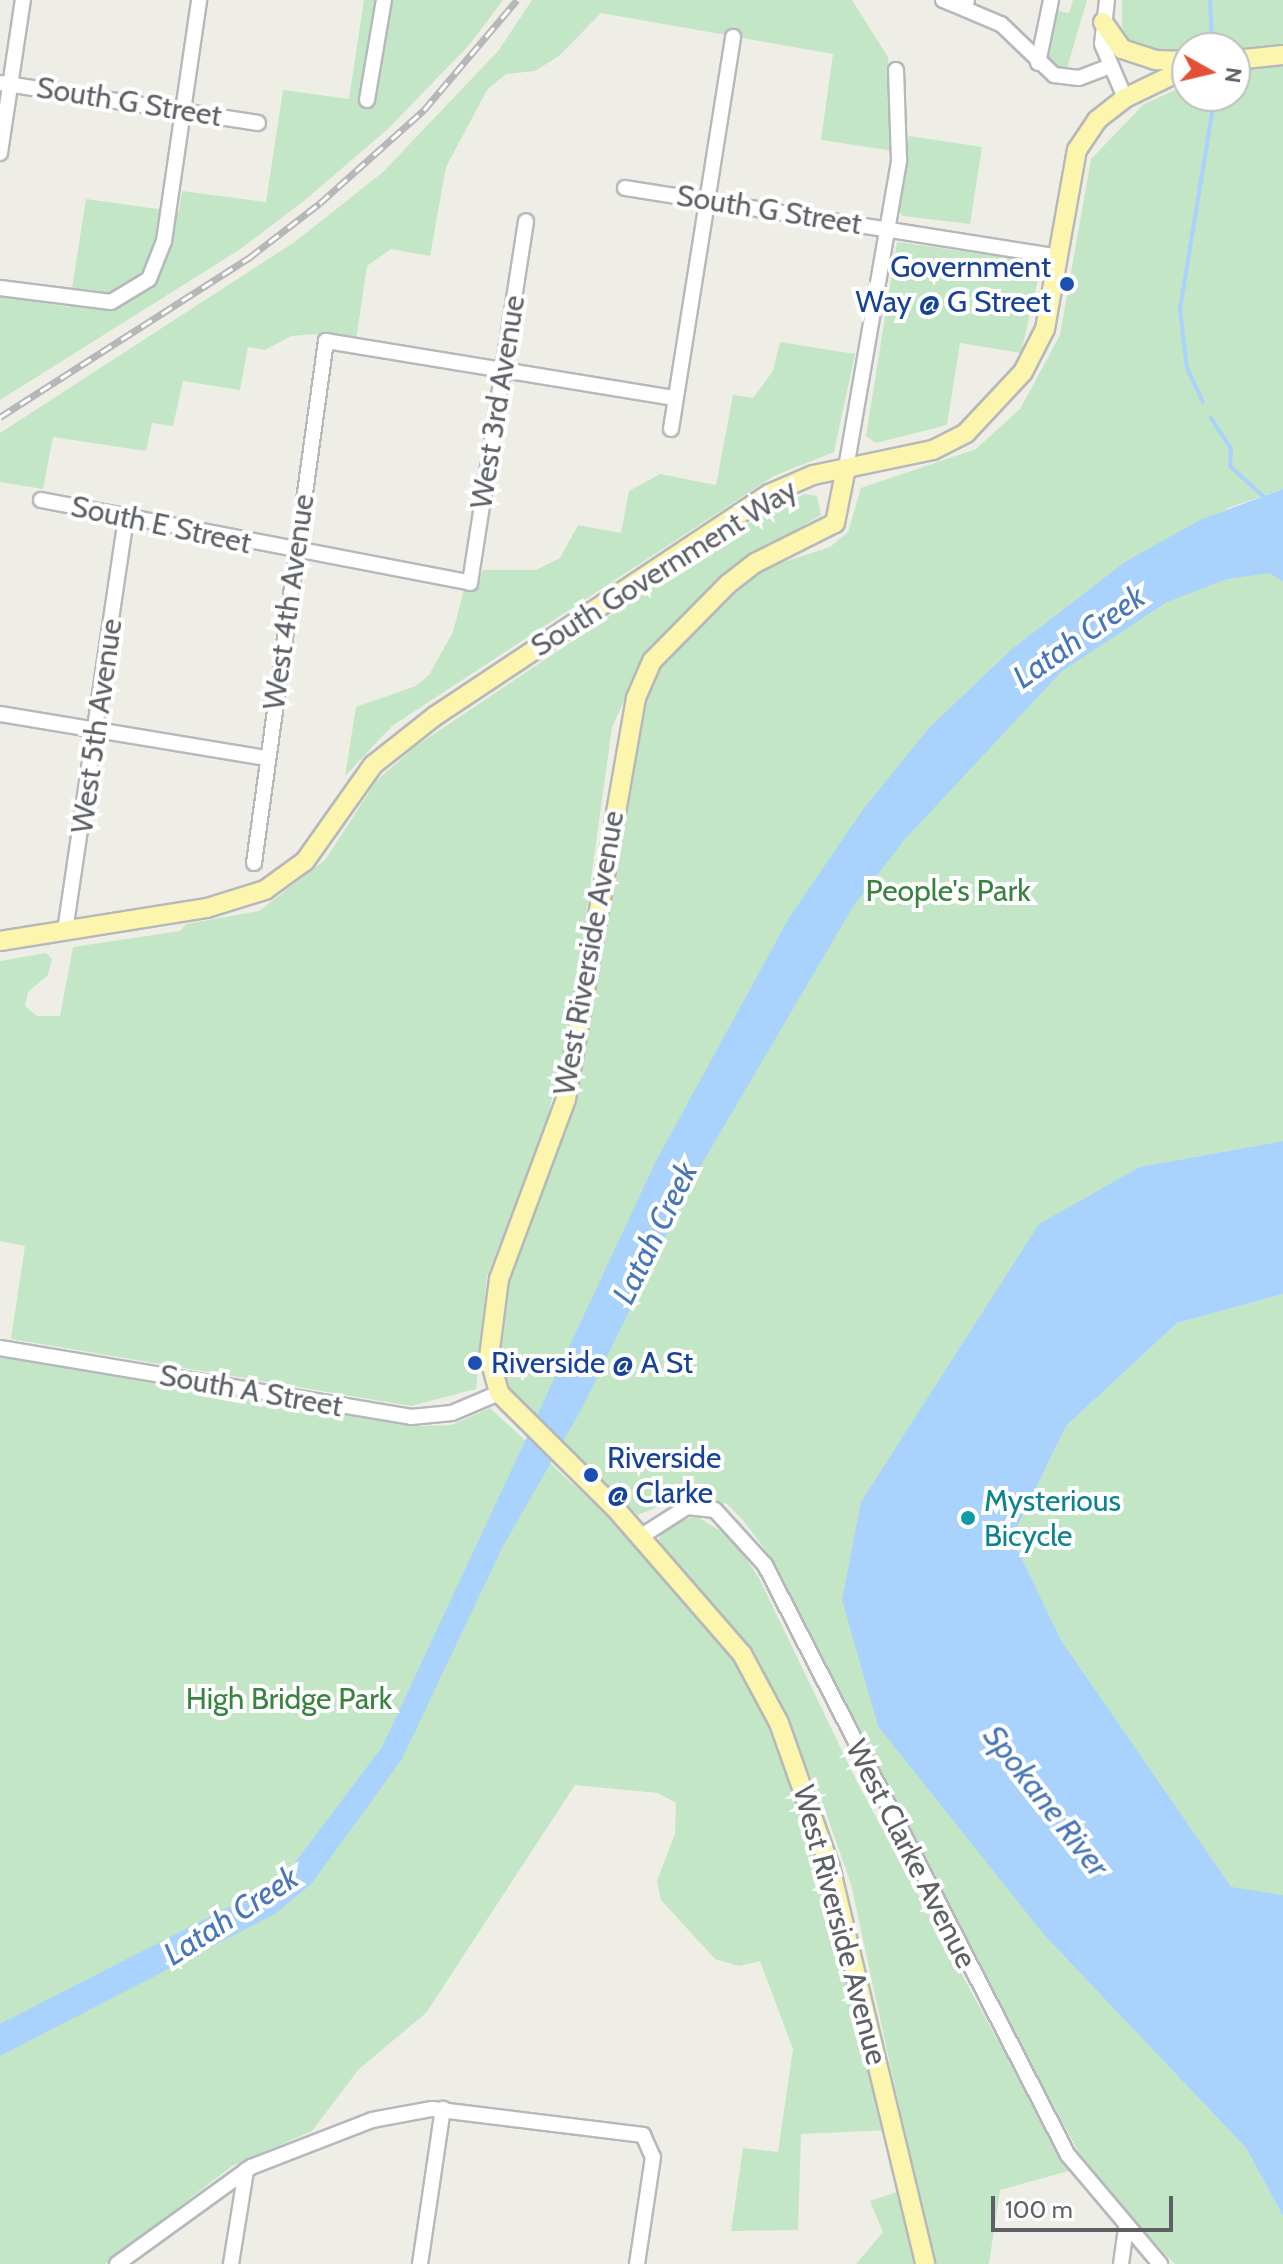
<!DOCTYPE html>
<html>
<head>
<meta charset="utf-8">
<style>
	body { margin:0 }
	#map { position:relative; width:1283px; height:2264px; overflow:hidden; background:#efeee6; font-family:Cabin,sans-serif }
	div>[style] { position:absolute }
	.green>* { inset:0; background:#c3e6c6 }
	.water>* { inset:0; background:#a9d2fc }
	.stream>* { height:4px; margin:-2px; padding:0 2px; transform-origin:2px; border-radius:2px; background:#a9d2fc }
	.roads { filter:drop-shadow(2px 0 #b6b8bc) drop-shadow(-2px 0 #b6b8bc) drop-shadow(0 2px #b6b8bc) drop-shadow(0 -2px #b6b8bc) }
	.minor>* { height:14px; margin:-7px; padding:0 7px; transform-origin:7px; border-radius:7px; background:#fff }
	.major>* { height:18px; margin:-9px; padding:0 9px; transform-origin:9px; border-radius:9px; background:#fcf5ae }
	.rail>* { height:7px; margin-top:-3.5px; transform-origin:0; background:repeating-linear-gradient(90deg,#fff 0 12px,#b6b7b7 0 24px); box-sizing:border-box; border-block:2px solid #b6b7b7 }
	.dots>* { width:22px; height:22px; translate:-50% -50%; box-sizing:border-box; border:4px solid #fff; border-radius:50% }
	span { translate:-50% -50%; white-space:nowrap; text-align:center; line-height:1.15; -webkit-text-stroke:8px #fff; paint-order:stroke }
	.street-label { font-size:30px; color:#5d6166 }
	.transit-label { font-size:30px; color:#164399 }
	.right { translate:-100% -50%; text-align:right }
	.left { translate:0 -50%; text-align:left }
	.park-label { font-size:30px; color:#388340 }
	.culture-label { font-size:30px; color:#0d838f }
	.water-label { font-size:32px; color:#4877b7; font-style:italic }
	.north { position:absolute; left:1171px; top:32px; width:80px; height:80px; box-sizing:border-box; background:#fff; border:2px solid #bec0c2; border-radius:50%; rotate:98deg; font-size:22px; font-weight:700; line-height:32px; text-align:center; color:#5d6166 }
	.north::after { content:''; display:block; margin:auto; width:28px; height:36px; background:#e45037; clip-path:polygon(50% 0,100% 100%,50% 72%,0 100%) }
	.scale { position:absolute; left:991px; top:2196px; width:182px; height:36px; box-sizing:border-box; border:4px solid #5d6166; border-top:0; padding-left:10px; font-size:24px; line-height:28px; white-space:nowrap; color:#5d6166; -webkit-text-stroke:6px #fff; paint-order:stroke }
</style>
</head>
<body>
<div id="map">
	<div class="green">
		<i style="clip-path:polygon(364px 0,503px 0,470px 44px,389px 128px,305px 200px,239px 250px,0 400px,0 296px,69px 307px,86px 199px,179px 212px,182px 191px,266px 202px,283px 90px,349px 99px)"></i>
		<i style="clip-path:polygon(532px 0,852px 0,888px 57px,894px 151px,821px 140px,833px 54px,601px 13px,559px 56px,535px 71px,506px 74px,487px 90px,446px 167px,430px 256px,391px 249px,367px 266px,356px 340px,318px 334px,291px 336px,265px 350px,248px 347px,240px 390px,183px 381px,173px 426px,152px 423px,146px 451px,53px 437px,43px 489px,0 482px,0 433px,296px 241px,383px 172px,499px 50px)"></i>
		<i style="clip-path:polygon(1073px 0,1087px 0,1067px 68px,1055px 67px,1046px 56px,1058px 11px,1069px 13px)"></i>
		<i style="clip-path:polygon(1122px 0,1283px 0,1283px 489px,1225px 509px,1283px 515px,1283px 1141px,1141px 1167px,861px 1502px,1045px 1936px,1246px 2148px,1283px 2216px,1283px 2264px,1175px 2264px,1091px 2175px,949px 1912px,773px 1560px,742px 1519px,727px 1504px,689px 1494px,638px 1515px,540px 1427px,503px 1378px,500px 1322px,517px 1248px,565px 1131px,601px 961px,633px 729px,656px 666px,762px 569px,830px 547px,848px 532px,861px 488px,976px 449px,1020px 409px,1060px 335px,1091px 159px,1144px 104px,1187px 85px,1187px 96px,1235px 96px,1235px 70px,1280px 55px,1281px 46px,1157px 54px,1131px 44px,1122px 27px)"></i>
		<i style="clip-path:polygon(909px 136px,982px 147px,970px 224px,903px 216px,898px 210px)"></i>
		<i style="clip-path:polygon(897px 242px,1032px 261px,1040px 271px,1021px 353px,960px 343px,947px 425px,876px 443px,866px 436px)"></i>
		<i style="clip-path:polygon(780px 342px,855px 354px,834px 452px,774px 476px,392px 726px,345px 776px,356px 707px,416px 686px,429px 675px,453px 632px,465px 586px,478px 588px,483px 570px,536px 570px,560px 558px,578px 525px,621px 533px,629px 491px,660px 474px,716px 485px,733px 395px,753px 398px,773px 371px)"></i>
		<i style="clip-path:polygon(805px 494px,817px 496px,821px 515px,750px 557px,693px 605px,644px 659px,612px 727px,572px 1018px,544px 1131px,487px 1277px,476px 1389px,411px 1406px,11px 1339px,25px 1246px,0 1241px,0 961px,46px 953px,52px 959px,48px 975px,28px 992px,25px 1006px,37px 1016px,60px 1016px,73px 947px,180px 931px,186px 924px,259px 911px,325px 860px,377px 780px,416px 746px,768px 510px)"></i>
		<i style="clip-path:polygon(1283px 1294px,1283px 1895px,1231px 1888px,1061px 1640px,1012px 1538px,1066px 1426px,1177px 1323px)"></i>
		<i style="clip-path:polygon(0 1356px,419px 1426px,452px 1425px,490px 1408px,627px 1534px,740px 1669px,812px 1818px,888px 2130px,801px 2134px,798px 2230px,731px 2231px,743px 2148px,778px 2152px,793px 2049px,760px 1961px,739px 1966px,715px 1959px,661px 1900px,657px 1881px,675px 1834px,676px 1803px,658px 1793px,575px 1785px,426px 2013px,359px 2069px,312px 2131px,232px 2166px,105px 2264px,0 2264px)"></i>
		<i style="clip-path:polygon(696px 1516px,732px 1538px,759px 1578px,857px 1782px,1069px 2171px,1000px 2190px,989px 2264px,933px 2264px,851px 1884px,824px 1807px,769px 1681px,659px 1542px,660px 1528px)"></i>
		<i style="clip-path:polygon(900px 2191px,919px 2264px,856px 2264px,883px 2232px,870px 2201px)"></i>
	</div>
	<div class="water">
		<i style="clip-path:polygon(1283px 489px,1283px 581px,1269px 573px,1227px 579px,1167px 602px,1062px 671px,905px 839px,854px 905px,697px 1172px,582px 1408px,502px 1548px,402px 1759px,312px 1883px,275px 1914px,0 2056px,0 2024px,256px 1893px,294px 1864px,382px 1747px,656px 1161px,789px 918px,864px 808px,930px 727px,1012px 649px,1125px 562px,1200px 520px)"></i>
		<i style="clip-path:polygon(1283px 1141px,1283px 1294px,1177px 1323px,1066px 1426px,1012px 1538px,1061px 1640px,1231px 1887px,1283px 1895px,1283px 2216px,1246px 2148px,1045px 1936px,878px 1726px,842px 1600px,861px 1502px,1039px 1224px,1140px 1167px)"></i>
	</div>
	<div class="stream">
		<i style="left:1210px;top:0;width:40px;rotate:87.1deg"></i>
		<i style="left:1203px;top:402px;width:38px;rotate:-115deg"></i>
		<i style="left:1187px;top:368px;width:59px;rotate:-96.8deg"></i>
		<i style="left:1180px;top:309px;width:216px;rotate:-80.7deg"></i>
		<i style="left:1211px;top:418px;width:37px;rotate:57deg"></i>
		<i style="left:1231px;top:449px;width:17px;rotate:93deg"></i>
		<i style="left:1230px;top:466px;width:46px;rotate:42.4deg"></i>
	</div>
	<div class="roads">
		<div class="minor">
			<i style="left:943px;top:0;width:24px;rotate:22deg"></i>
			<i style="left:967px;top:0;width:9px;rotate:103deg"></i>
			<i style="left:965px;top:9px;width:39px;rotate:23deg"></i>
			<i style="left:1001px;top:24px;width:74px;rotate:43.9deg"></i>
			<i style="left:1054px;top:75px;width:25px;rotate:7deg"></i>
			<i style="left:1079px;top:78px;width:33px;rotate:-21deg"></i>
			<i style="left:1107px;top:0;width:44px;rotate:96.5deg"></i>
			<i style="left:1102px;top:44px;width:59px;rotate:66.9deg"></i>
			<i style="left:1038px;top:63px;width:64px;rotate:-78.3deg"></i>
			<i style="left:0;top:83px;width:261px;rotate:8.8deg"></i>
			<i style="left:367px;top:100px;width:101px;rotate:-80.4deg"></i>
			<i style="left:0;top:153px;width:155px;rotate:-81.5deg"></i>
			<i style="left:625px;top:188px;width:436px;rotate:9deg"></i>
			<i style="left:0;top:288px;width:112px;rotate:7.2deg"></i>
			<i style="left:111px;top:302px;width:44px;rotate:-31.2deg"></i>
			<i style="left:149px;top:279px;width:41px;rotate:-68.5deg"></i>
			<i style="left:164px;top:241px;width:244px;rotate:-81.7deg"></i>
			<i style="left:671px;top:429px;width:397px;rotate:-81deg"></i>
			<i style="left:846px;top:468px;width:313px;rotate:-80.2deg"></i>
			<i style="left:899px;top:160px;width:90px;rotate:-91.9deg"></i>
			<i style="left:41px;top:500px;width:437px;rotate:10.9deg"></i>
			<i style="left:470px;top:583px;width:366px;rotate:-81.2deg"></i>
			<i style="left:0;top:714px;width:271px;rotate:9.4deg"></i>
			<i style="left:254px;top:863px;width:527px;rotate:-82.15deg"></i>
			<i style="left:326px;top:341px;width:354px;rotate:9.3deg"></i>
			<i style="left:65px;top:931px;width:416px;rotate:-81.6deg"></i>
			<i style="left:0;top:1348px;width:417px;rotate:9.5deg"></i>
			<i style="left:411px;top:1417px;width:41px;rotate:-5.6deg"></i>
			<i style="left:452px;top:1413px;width:51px;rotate:-23.1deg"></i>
			<i style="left:640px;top:1537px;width:56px;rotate:-32.6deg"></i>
			<i style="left:687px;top:1507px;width:28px;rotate:6deg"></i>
			<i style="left:715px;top:1510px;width:74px;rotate:47.7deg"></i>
			<i style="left:765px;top:1565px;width:663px;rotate:62.82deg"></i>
			<i style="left:1068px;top:2155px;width:143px;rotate:49.8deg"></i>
			<i style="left:117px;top:2264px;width:165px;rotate:-35.9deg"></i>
			<i style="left:251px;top:2167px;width:130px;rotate:-21.2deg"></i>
			<i style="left:372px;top:2120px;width:61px;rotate:-10.4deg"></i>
			<i style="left:432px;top:2109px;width:213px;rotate:7deg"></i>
			<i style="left:643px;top:2135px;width:24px;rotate:66deg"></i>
			<i style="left:653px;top:2157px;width:108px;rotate:98.5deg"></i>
			<i style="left:231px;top:2264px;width:95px;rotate:-80.9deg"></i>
			<i style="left:420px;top:2264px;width:157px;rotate:-81.6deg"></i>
			<i style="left:1121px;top:2264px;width:35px;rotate:-82deg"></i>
		</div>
		<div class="major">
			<i style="left:1103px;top:22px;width:33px;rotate:55deg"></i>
			<i style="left:1122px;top:49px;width:35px;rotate:18deg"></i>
			<i style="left:1155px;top:60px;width:32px;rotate:2deg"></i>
			<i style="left:1235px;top:60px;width:48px;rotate:-5.9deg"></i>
			<i style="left:846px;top:468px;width:56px;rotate:101.3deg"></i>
			<i style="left:835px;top:523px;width:89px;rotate:153.4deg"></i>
			<i style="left:755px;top:563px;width:34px;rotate:142deg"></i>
			<i style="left:728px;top:584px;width:108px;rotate:134.6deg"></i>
			<i style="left:652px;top:661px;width:40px;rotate:113.4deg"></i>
			<i style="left:636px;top:698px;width:407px;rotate:99.9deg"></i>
			<i style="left:566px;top:1099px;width:192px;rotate:110.4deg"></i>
			<i style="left:499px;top:1279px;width:79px;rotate:97.3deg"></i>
			<i style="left:489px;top:1357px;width:37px;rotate:74deg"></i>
			<i style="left:499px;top:1393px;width:163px;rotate:44.8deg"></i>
			<i style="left:615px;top:1508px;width:194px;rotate:49deg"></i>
			<i style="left:742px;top:1654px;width:78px;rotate:61.8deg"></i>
			<i style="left:779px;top:1723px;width:153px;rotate:70.5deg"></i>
			<i style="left:830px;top:1867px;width:408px;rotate:76.5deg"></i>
			<i style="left:0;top:941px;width:210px;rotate:-9.1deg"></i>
			<i style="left:207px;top:908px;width:61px;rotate:-17.2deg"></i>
			<i style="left:265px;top:890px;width:49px;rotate:-35.9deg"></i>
			<i style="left:305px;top:861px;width:118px;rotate:-54.7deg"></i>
			<i style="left:373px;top:765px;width:79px;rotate:-38.3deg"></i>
			<i style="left:435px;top:716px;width:401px;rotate:-33.6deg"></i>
			<i style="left:769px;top:494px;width:48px;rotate:-23.4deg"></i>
			<i style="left:813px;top:475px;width:123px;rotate:-11.8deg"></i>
			<i style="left:933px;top:450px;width:37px;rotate:-27deg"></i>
			<i style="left:966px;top:433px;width:83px;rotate:-46.9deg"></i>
			<i style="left:1023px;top:372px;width:48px;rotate:-62.9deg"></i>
			<i style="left:1045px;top:329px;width:182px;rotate:-79.9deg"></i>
			<i style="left:1077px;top:150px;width:36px;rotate:-56deg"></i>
			<i style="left:1097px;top:120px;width:36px;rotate:-38deg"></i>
			<i style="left:1125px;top:98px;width:69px;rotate:-25.8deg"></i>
		</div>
	</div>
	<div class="rail">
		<i style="left:0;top:417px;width:297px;rotate:-32.6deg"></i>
		<i style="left:250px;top:257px;width:88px;rotate:-37.6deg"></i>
		<i style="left:320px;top:203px;width:140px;rotate:-41.8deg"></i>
		<i style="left:424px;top:110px;width:144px;rotate:-49.8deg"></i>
	</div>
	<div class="dots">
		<i style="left:1067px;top:284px;background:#1a4fb4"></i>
		<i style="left:475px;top:1363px;background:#1a4fb4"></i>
		<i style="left:591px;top:1475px;background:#1a4fb4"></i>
		<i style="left:968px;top:1518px;background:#0f9aa8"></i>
	</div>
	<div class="street-label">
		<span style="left:129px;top:102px;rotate:9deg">South G Street</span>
		<span style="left:769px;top:210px;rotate:9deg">South G Street</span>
		<span style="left:498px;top:402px;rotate:-81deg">West 3rd Avenue</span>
		<span style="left:161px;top:525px;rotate:12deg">South E Street</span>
		<span style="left:664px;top:568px;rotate:-32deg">South Government Way</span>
		<span style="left:289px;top:602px;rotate:-82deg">West 4th Avenue</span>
		<span style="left:97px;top:726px;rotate:-82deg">West 5th Avenue</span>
		<span style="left:589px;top:953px;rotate:-80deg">West Riverside Avenue</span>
		<span style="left:251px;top:1391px;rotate:10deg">South A Street</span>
		<span style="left:911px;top:1854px;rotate:63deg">West Clarke Avenue</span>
		<span style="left:840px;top:1925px;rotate:75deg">West Riverside Avenue</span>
	</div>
	<div class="transit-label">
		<span class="right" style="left:1051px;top:284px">Government<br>Way @ G Street</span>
		<span class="left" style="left:491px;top:1363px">Riverside @ A St</span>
		<span class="left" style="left:607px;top:1475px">Riverside<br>@ Clarke</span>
	</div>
	<div class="park-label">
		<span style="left:948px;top:891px">People's Park</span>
		<span style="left:289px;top:1699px">High Bridge Park</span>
	</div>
	<div class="culture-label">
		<span class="left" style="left:984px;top:1518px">Mysterious<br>Bicycle</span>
	</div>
	<div class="water-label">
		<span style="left:1079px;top:637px;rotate:-35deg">Latah Creek</span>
		<span style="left:655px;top:1233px;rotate:-64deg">Latah Creek</span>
		<span style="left:1046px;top:1801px;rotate:52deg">Spokane River</span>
		<span style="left:231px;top:1916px;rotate:-33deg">Latah Creek</span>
	</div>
	<div class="north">N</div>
	<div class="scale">100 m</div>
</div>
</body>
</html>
